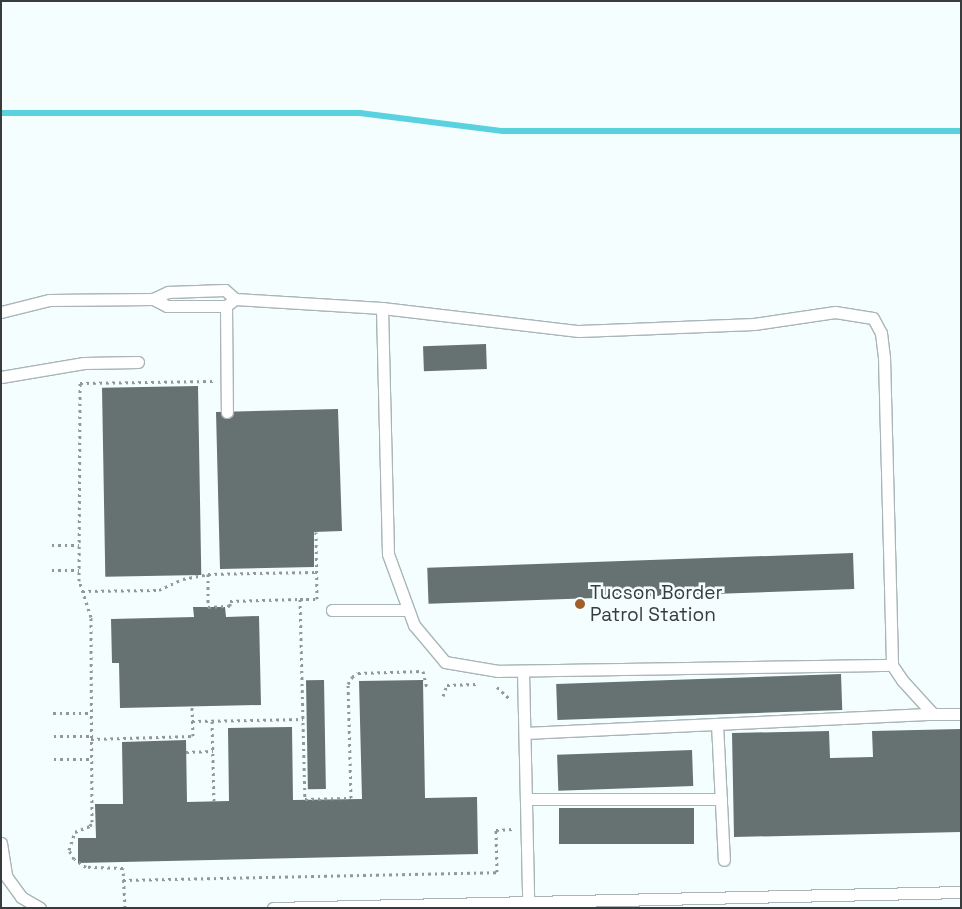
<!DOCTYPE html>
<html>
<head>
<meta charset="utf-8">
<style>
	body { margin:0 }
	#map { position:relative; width:962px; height:909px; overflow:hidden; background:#f4feff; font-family:"Space Grotesk",sans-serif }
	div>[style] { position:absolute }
	.stream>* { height:5.5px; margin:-2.75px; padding:0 2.75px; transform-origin:2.75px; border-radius:2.75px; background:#59d1df }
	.building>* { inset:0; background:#667172; transform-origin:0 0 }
	.path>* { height:3px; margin-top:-1.5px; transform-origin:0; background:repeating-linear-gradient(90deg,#919899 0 2.5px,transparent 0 6.5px) }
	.roads { filter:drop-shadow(1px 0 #a9b5b6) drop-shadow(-1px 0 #a9b5b6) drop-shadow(0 1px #a9b5b6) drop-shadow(0 -1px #a9b5b6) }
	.lane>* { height:11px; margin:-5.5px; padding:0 5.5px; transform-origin:5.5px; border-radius:5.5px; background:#fff }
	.dots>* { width:14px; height:14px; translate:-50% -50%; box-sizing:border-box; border:2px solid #f4feff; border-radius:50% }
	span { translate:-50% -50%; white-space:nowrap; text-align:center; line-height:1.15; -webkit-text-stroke:5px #f4feff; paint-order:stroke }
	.poi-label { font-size:19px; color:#383c3d }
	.left { translate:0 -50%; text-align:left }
	.frame { position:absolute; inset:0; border:2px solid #383c3d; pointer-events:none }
</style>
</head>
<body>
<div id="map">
	<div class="stream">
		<i style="left:1px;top:113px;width:359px"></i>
		<i style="left:360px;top:113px;width:144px;rotate:7.2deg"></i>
		<i style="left:503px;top:131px;width:458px"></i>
	</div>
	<div class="building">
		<i style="left:486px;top:344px;width:25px;height:63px;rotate:88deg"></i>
		<i style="left:198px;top:386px;width:189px;height:96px;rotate:89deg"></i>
		<i style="clip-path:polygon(338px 409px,342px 531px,314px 532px,314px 567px,220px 569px,216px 412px)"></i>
		<i style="left:853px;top:553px;width:36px;height:426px;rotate:88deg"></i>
		<i style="clip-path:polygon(193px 607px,225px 607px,226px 617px,259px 616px,261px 705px,120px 708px,119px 663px,112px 663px,111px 619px,194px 617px)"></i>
		<i style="left:841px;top:674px;width:36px;height:285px;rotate:88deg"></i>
		<i style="left:324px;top:680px;width:109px;height:18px;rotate:89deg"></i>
		<i style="clip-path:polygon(423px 680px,425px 798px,477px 797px,478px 854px,78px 863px,78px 838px,96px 838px,95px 804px,123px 804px,122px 742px,186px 740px,187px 802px,229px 801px,228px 728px,292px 727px,293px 800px,362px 799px,359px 681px)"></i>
		<i style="clip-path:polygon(961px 729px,961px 832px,734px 837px,732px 733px,829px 731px,830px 758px,873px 757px,872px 731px)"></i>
		<i style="left:692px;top:750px;width:36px;height:135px;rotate:88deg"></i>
		<i style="left:694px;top:808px;width:36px;height:135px;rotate:90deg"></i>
	</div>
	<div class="path">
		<i style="left:52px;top:545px;width:27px"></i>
		<i style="left:52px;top:570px;width:27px"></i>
		<i style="left:208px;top:574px;width:33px;rotate:90deg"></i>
		<i style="left:208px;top:607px;width:22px;rotate:-3deg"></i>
		<i style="left:230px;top:606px;width:5px;rotate:-90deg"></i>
		<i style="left:230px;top:601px;width:70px;rotate:-1.6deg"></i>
		<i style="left:300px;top:599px;width:200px;rotate:88.6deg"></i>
		<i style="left:305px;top:799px;width:46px;rotate:-1.2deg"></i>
		<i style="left:351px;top:798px;width:114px;rotate:-91.5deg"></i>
		<i style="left:348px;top:684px;width:8px;rotate:-60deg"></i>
		<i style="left:352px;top:677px;width:7px;rotate:-34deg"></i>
		<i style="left:358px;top:673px;width:65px;rotate:-1.8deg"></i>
		<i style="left:423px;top:671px;width:17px;rotate:77deg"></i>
		<i style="left:82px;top:591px;width:77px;rotate:-0.7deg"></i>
		<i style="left:159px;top:590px;width:26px;rotate:-25deg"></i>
		<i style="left:183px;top:579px;width:25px;rotate:-11deg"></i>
		<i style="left:208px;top:574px;width:109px;rotate:-1.1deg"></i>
		<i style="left:300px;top:599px;width:17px"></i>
		<i style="left:317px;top:599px;width:67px;rotate:-90.9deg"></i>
		<i style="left:497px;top:687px;width:16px;rotate:43deg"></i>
		<i style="left:443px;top:696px;width:12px;rotate:-70deg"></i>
		<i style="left:447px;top:685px;width:29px;rotate:-2deg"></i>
		<i style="left:53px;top:713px;width:37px"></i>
		<i style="left:192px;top:721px;width:111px;rotate:-1deg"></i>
		<i style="left:212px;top:721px;width:80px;rotate:88.6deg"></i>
		<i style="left:54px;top:736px;width:36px"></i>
		<i style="left:91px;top:739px;width:102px;rotate:-1.7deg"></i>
		<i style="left:193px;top:736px;width:29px;rotate:-92deg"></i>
		<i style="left:186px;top:752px;width:27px;rotate:-2deg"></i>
		<i style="left:54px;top:759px;width:36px"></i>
		<i style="left:123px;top:880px;width:374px;rotate:-1.2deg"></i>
		<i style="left:497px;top:872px;width:42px;rotate:-91.4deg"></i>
		<i style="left:496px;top:830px;width:17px;rotate:-3deg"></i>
		<i style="left:125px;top:908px;width:40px;rotate:-92.9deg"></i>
		<i style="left:123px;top:868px;width:37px;rotate:-178deg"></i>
		<i style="left:86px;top:867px;width:14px;rotate:-146deg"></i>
		<i style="left:74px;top:859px;width:10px;rotate:-119deg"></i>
		<i style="left:69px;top:850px;width:19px;rotate:-72deg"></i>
		<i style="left:75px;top:832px;width:16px;rotate:-22deg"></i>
		<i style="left:90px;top:826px;width:4px;rotate:-63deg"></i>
		<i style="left:92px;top:822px;width:205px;rotate:-90.3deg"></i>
		<i style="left:91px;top:617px;width:38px;rotate:-108deg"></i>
		<i style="left:79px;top:581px;width:198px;rotate:-89.7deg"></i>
		<i style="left:80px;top:383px;width:133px;rotate:-0.9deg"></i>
	</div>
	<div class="roads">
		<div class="lane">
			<i style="left:235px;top:299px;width:147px;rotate:3.5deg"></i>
			<i style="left:382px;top:308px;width:246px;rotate:88.6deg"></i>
			<i style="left:388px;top:554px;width:76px;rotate:69.9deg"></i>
			<i style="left:414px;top:625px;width:48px;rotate:50deg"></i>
			<i style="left:445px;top:662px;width:54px;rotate:9.6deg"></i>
			<i style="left:498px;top:671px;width:394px;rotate:-0.9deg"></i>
			<i style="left:226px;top:306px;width:106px;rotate:89.5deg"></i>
			<i style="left:382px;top:308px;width:198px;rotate:6.7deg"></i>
			<i style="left:579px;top:331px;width:175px;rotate:-2.3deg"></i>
			<i style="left:754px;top:324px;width:82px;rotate:-8.4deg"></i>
			<i style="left:835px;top:312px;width:38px;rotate:9deg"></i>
			<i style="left:873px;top:318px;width:17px;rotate:62deg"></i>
			<i style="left:881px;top:333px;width:24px;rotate:83deg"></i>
			<i style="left:884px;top:357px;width:308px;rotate:88.5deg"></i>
			<i style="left:892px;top:665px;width:18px;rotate:56deg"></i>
			<i style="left:902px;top:680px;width:46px;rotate:47.6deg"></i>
			<i style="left:933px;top:714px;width:28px"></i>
			<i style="left:1px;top:312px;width:49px;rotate:-14deg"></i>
			<i style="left:49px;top:300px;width:104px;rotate:-0.6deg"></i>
			<i style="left:153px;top:299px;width:17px;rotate:-25deg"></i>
			<i style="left:168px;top:292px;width:57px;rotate:-2deg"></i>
			<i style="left:225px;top:290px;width:13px;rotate:42deg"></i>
			<i style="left:235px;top:299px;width:11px;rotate:142deg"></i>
			<i style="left:226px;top:306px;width:59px;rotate:180deg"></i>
			<i style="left:167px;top:306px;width:16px;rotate:-153deg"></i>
			<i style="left:1px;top:377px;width:84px;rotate:-9.6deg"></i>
			<i style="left:84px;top:363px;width:54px;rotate:-1.1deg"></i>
			<i style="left:332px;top:610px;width:75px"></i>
			<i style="left:523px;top:671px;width:229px;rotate:88.7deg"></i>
			<i style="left:717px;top:724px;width:136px;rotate:87.1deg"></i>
			<i style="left:525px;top:733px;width:408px;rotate:-2.7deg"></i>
			<i style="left:526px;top:799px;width:195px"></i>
			<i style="left:1px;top:843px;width:33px;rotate:81deg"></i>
			<i style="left:6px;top:876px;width:26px;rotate:54deg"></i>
			<i style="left:21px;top:897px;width:22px;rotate:30deg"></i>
			<i style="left:273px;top:908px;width:688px;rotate:-1.33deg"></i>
		</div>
	</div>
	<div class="dots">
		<i style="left:580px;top:604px;background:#a15f2c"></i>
	</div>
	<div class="poi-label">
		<span class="left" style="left:590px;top:604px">Tucson Border<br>Patrol Station</span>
	</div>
	<div class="frame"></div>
</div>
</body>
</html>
